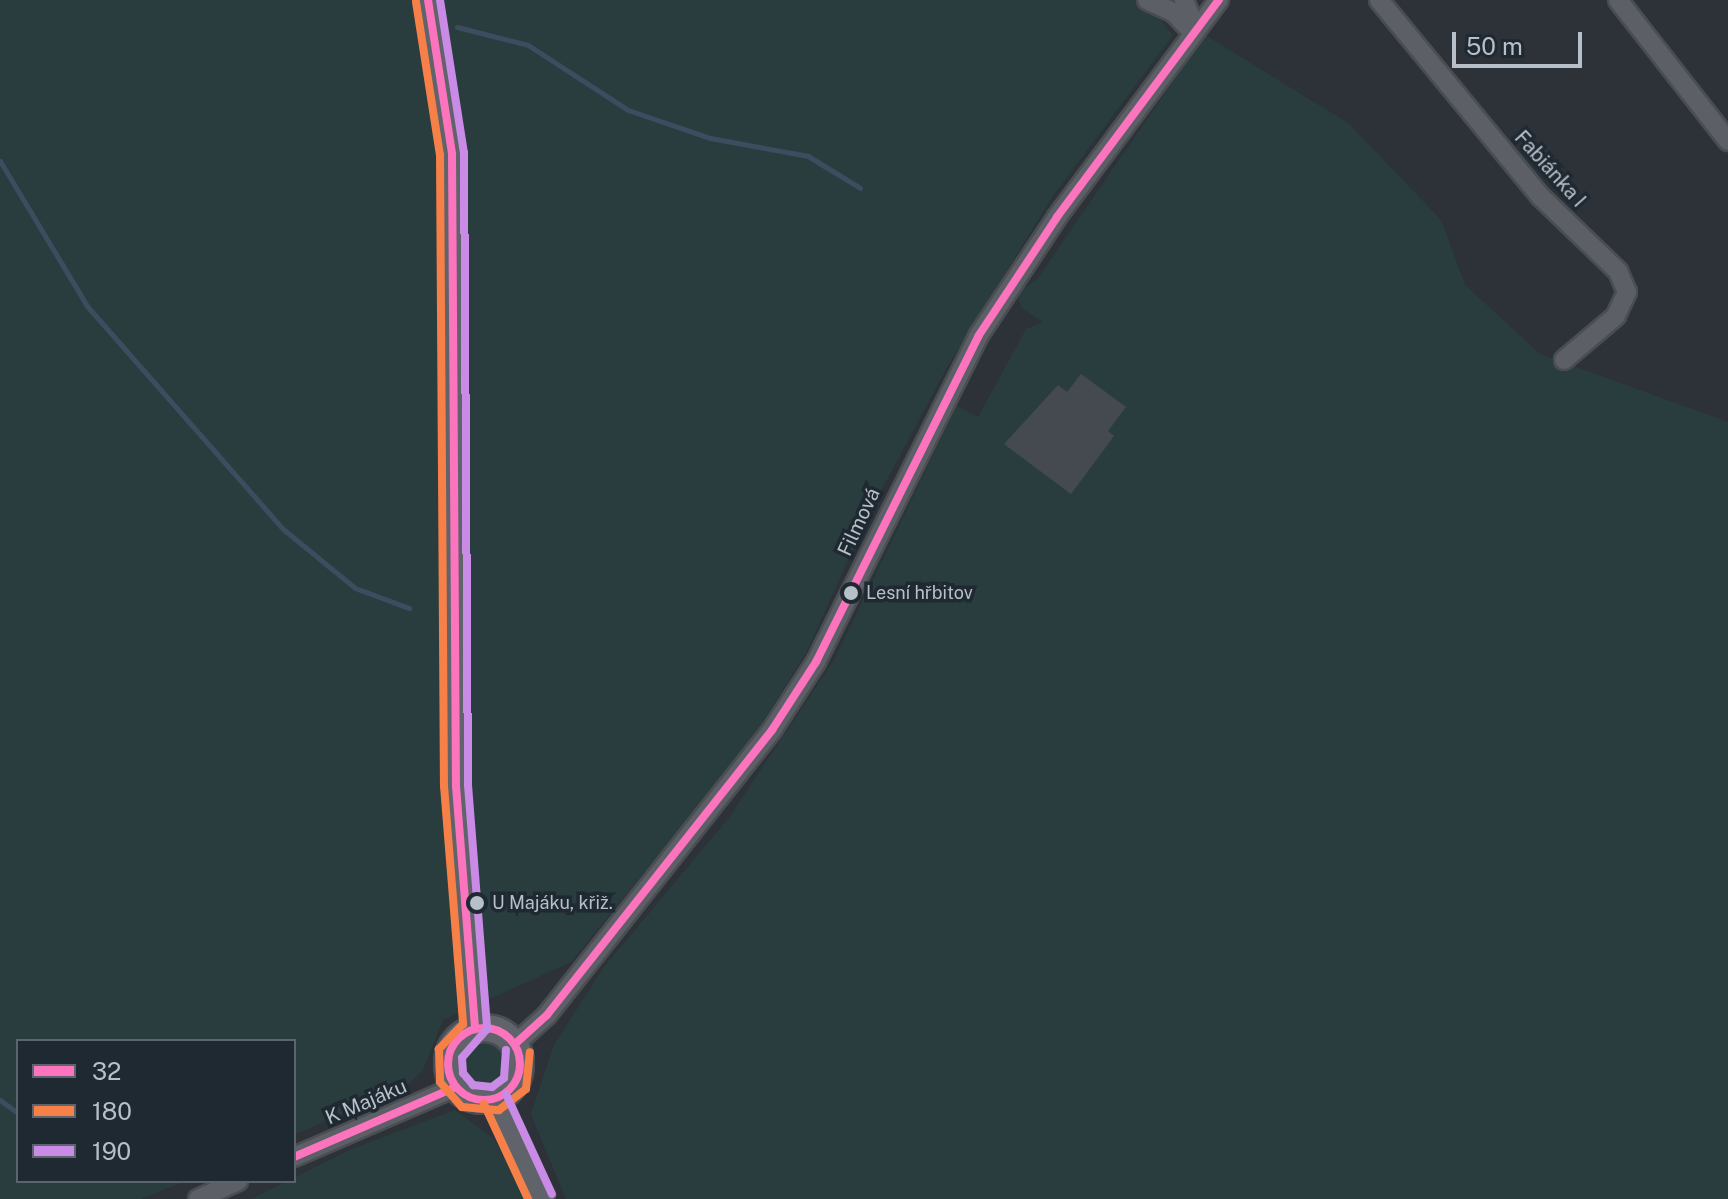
<!DOCTYPE html>
<html>
<head>
<meta charset="utf-8">
<style>
	body { margin:0 }
	#map { position:relative; width:1728px; height:1199px; overflow:hidden; background:#2c3238; font-family:"Public Sans",sans-serif }
	div>[style] { position:absolute }
	.green>* { inset:0; background:#2a3d3e }
	.round { border-radius:50% }
	.stream>* { height:5px; margin:-2.5px; padding:0 2.5px; transform-origin:2.5px; border-radius:2.5px; background:#3b4e60 }
	.building>* { inset:0; background:#454a50 }
	.roads { filter:drop-shadow(2px 0 #4a4e53) drop-shadow(-2px 0 #4a4e53) drop-shadow(0 2px #4a4e53) drop-shadow(0 -2px #4a4e53) }
	.minor>* { height:18px; margin:-9px; padding:0 9px; transform-origin:9px; border-radius:9px; background:#5c6066 }
	.secondary>* { height:26px; margin:-13px; padding:0 13px; transform-origin:13px; border-radius:13px; background:#60646a }
	.secondary>.ring { margin:-13px; padding:0; box-sizing:content-box; background:none; border:26px solid #60646a; border-radius:50% }
	.bus-1>* { height:8px; margin:-4px; padding:0 4px; transform-origin:4px; border-radius:4px; background:#fc73be }
	.bus-1>.ring { margin:-4px; padding:0; box-sizing:content-box; background:none; border:8px solid #fc73be; border-radius:50% }
	.bus-2>* { height:8px; margin:-4px; padding:0 4px; transform-origin:4px; border-radius:4px; background:#f78048 }
	.bus-3>* { height:8px; margin:-4px; padding:0 4px; transform-origin:4px; border-radius:4px; background:#ca8be6 }
	.dots>* { width:22px; height:22px; translate:-50% -50%; box-sizing:border-box; border:4px solid #1f2932; border-radius:50% }
	span { translate:-50% -50%; white-space:nowrap; text-align:center; line-height:1.15; -webkit-text-stroke:7px #1f2932; paint-order:stroke }
	.bus-label { font-size:18px; color:#b7bfc8 }
	.left { translate:0 -50%; text-align:left }
	.street-label { font-size:20px; color:#b7bfc8 }
	.legend { position:absolute; left:16px; top:1039px; width:280px; height:144px; box-sizing:border-box; background:#1f2932; border:2px solid #5c656e; margin:0; padding:10px 14px; list-style:none; font-size:24px; color:#b7bfc8 }
	.legend li { display:flex; align-items:center; gap:16px; height:40px }
	.legend b { width:40px; border:2px solid #5c656e }
	.scale { position:absolute; left:1452px; top:32px; width:130px; height:36px; box-sizing:border-box; border:4px solid #b7bfc8; border-top:0; padding-left:10px; font-size:24px; line-height:28px; white-space:nowrap; color:#b7bfc8; -webkit-text-stroke:6px #1f2932; paint-order:stroke }
</style>
</head>
<body>
<div id="map">
	<div class="green">
		<i style="clip-path:polygon(0 0,1144px 0,1173px 35px,1053px 196px,949px 364px,870px 511px,807px 651px,753px 738px,571px 962px,443px 1020px,423px 1070px,406px 1086px,294px 1135px,294px 1041px,18px 1041px,18px 1181px,185px 1181px,141px 1199px,0 1199px)"></i>
		<i style="clip-path:polygon(1205px 35px,1348px 123px,1441px 220px,1465px 285px,1540px 354px,1728px 422px,1728px 1199px,566px 1199px,531px 1114px,554px 1045px,604px 967px,728px 819px,834px 660px,957px 406px,978px 417px,1026px 329px,1043px 322px,1021px 307px,1017px 294px,1038px 278px)"></i>
		<i class="round" style="left:459px;top:1040px;width:50px;height:50px"></i>
		<i style="clip-path:polygon(455px 1110px,494px 1139px,527px 1199px,251px 1199px,352px 1149px)"></i>
	</div>
	<div class="stream">
		<i style="left:457px;top:27px;width:73px;rotate:14.2deg"></i>
		<i style="left:528px;top:45px;width:119px;rotate:33deg"></i>
		<i style="left:628px;top:110px;width:87px;rotate:18.9deg"></i>
		<i style="left:710px;top:138px;width:100px;rotate:10.4deg"></i>
		<i style="left:808px;top:156px;width:61px;rotate:31.6deg"></i>
		<i style="left:0;top:161px;width:169px;rotate:59deg"></i>
		<i style="left:87px;top:306px;width:297px;rotate:48.7deg"></i>
		<i style="left:283px;top:529px;width:93px;rotate:39.3deg"></i>
		<i style="left:355px;top:588px;width:58px;rotate:20.3deg"></i>
		<i style="left:0;top:1100px;width:22px;rotate:36deg"></i>
	</div>
	<div class="building">
		<i style="clip-path:polygon(1081px 374px,1126px 407px,1108px 431px,1114px 436px,1071px 494px,1004px 444px,1058px 385px,1067px 392px)"></i>
	</div>
	<div class="roads">
		<div class="minor">
			<i style="left:1147px;top:0;width:29px;rotate:25deg"></i>
			<i style="left:1173px;top:12px;width:29px;rotate:46deg"></i>
			<i style="left:1184px;top:0;width:31px;rotate:68deg"></i>
			<i style="left:1379px;top:0;width:255px;rotate:50.6deg"></i>
			<i style="left:1541px;top:197px;width:107px;rotate:43.9deg"></i>
			<i style="left:1618px;top:271px;width:23px;rotate:67deg"></i>
			<i style="left:1627px;top:292px;width:26px;rotate:115deg"></i>
			<i style="left:1616px;top:316px;width:68px;rotate:139.8deg"></i>
			<i style="left:1618px;top:0;width:179px;rotate:52deg"></i>
			<i style="left:515px;top:1044px;width:43px;rotate:-42.2deg"></i>
			<i style="left:547px;top:1015px;width:363px;rotate:-51.7deg"></i>
			<i style="left:772px;top:730px;width:81px;rotate:-57.1deg"></i>
			<i style="left:816px;top:662px;width:365px;rotate:-63.5deg"></i>
			<i style="left:979px;top:335px;width:141px;rotate:-56.5deg"></i>
			<i style="left:1057px;top:217px;width:271px;rotate:-53.3deg"></i>
			<i style="left:294px;top:1157px;width:176px;rotate:-23.4deg"></i>
			<i style="left:198px;top:1199px;width:44px;rotate:-24.2deg"></i>
		</div>
		<div class="secondary">
			<i style="left:428px;top:0;width:156px;rotate:81.1deg"></i>
			<i style="left:452px;top:154px;width:632px;rotate:89.64deg"></i>
			<i style="left:456px;top:786px;width:244px;rotate:85.5deg"></i>
			<i class="ring" style="left:448px;top:1028px;width:46px;height:46px"></i>
			<i style="left:495px;top:1099px;width:110px;rotate:65.3deg"></i>
		</div>
	</div>
	<div class="bus-1">
		<i style="left:428px;top:0;width:156px;rotate:81.1deg"></i>
		<i style="left:452px;top:154px;width:632px;rotate:89.64deg"></i>
		<i style="left:456px;top:786px;width:244px;rotate:85.5deg"></i>
		<i class="ring" style="left:448px;top:1028px;width:64px;height:64px"></i>
		<i style="left:515px;top:1044px;width:43px;rotate:-42.2deg"></i>
		<i style="left:547px;top:1015px;width:363px;rotate:-51.7deg"></i>
		<i style="left:772px;top:730px;width:81px;rotate:-57.1deg"></i>
		<i style="left:816px;top:662px;width:365px;rotate:-63.5deg"></i>
		<i style="left:979px;top:335px;width:141px;rotate:-56.5deg"></i>
		<i style="left:1057px;top:217px;width:271px;rotate:-53.3deg"></i>
		<i style="left:294px;top:1157px;width:176px;rotate:-23.4deg"></i>
	</div>
	<div class="bus-2">
		<i style="left:416px;top:2px;width:155px;rotate:81.1deg"></i>
		<i style="left:440px;top:155px;width:631px;rotate:89.64deg"></i>
		<i style="left:444px;top:786px;width:239px;rotate:85.4deg"></i>
		<i style="left:463px;top:1024px;width:35px;rotate:134deg"></i>
		<i style="left:439px;top:1049px;width:33px;rotate:88deg"></i>
		<i style="left:440px;top:1082px;width:33px;rotate:49deg"></i>
		<i style="left:462px;top:1107px;width:37px;rotate:5deg"></i>
		<i style="left:499px;top:1110px;width:34px;rotate:-38deg"></i>
		<i style="left:526px;top:1089px;width:37px;rotate:-84deg"></i>
		<i style="left:484px;top:1104px;width:105px;rotate:65.1deg"></i>
	</div>
	<div class="bus-3">
		<i style="left:440px;top:0;width:155px;rotate:81.1deg"></i>
		<i style="left:464px;top:153px;width:632px;rotate:89.64deg"></i>
		<i style="left:468px;top:785px;width:245px;rotate:85.5deg"></i>
		<i style="left:487px;top:1029px;width:38px;rotate:131deg"></i>
		<i style="left:462px;top:1058px;width:15px;rotate:86deg"></i>
		<i style="left:463px;top:1073px;width:16px;rotate:50deg"></i>
		<i style="left:473px;top:1085px;width:19px;rotate:6deg"></i>
		<i style="left:492px;top:1087px;width:15px;rotate:-37deg"></i>
		<i style="left:504px;top:1078px;width:28px;rotate:-86deg"></i>
		<i style="left:506px;top:1094px;width:110px;rotate:65.3deg"></i>
	</div>
	<div class="dots">
		<i style="left:851px;top:593px;background:#b7bfc8"></i>
		<i style="left:477px;top:903px;background:#b7bfc8"></i>
	</div>
	<div class="bus-label">
		<span class="left" style="left:866px;top:593px">Lesní hřbitov</span>
		<span class="left" style="left:492px;top:903px">U Majáku, křiž.</span>
	</div>
	<div class="street-label">
		<span style="left:1550px;top:169px;rotate:48deg">Fabiánka I</span>
		<span style="left:859px;top:522px;rotate:-65deg">Filmová</span>
		<span style="left:366px;top:1102px;rotate:-23deg">K Majáku</span>
	</div>
	<ul class="legend">
	<li><b style="height:10px;background:#fc73be"></b>32</li>
	<li><b style="height:10px;background:#f78048"></b>180</li>
	<li><b style="height:10px;background:#ca8be6"></b>190</li>
	</ul>
	<div class="scale">50 m</div>
</div>
</body>
</html>
